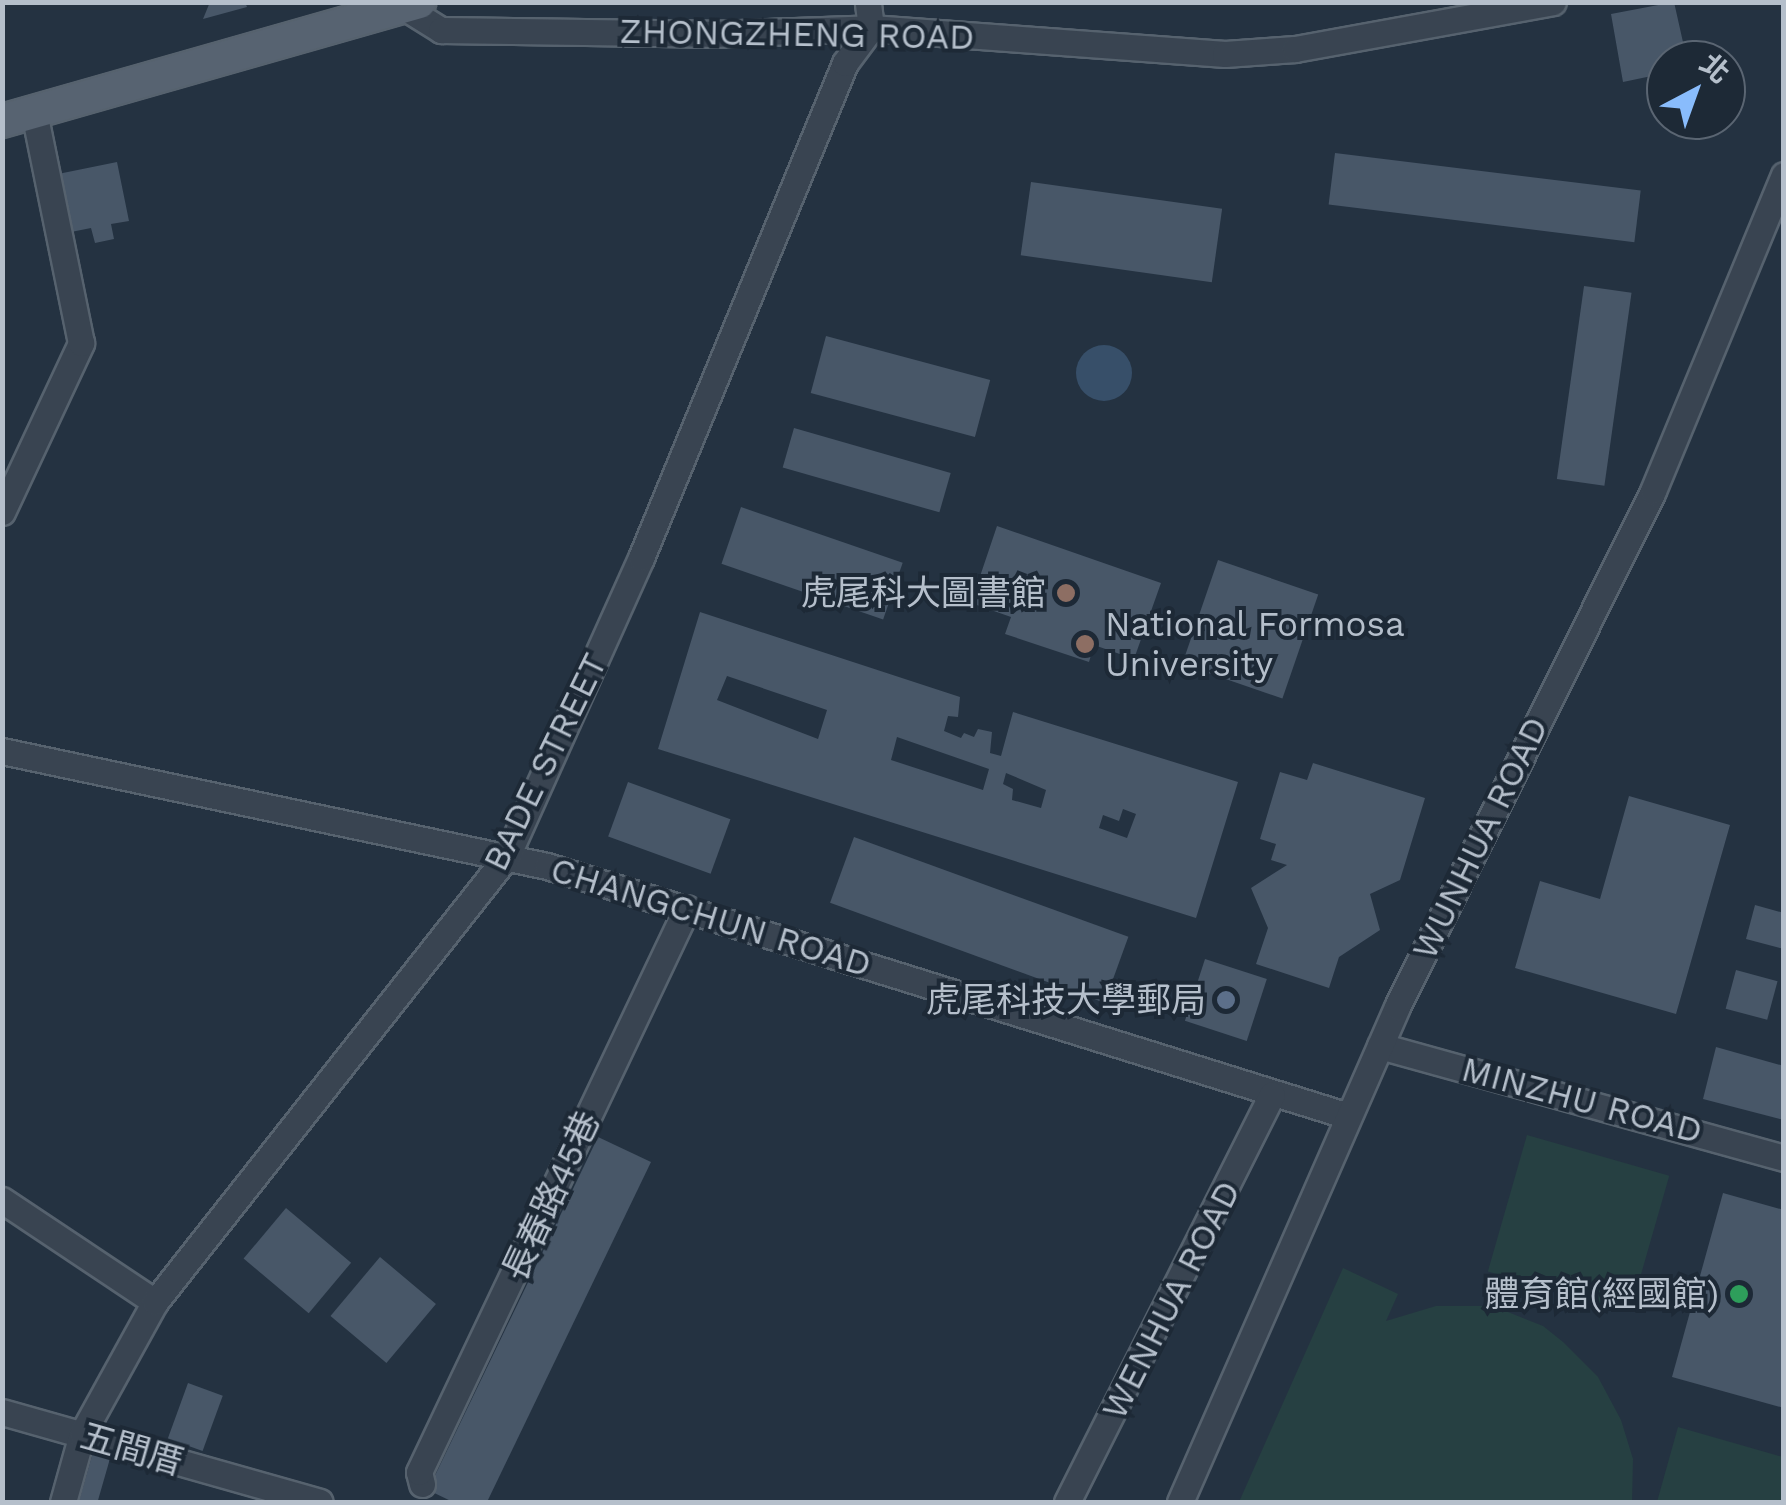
<!DOCTYPE html>
<html>
<head>
<meta charset="utf-8">
<style>
	body { margin:0 }
	#map { position:relative; width:1786px; height:1505px; overflow:hidden; background:#243241; font-family:"Work Sans","Noto Sans TC",sans-serif }
	div>[style] { position:absolute }
	.green>* { inset:0; background:#264042; transform-origin:0 0 }
	.water>* { inset:0; background:#374f69 }
	.round { border-radius:50% }
	.building>* { inset:0; background:#485768; transform-origin:0 0 }
	.roads { filter:drop-shadow(2px 0 #56626e) drop-shadow(-2px 0 #56626e) drop-shadow(0 2px #56626e) drop-shadow(0 -2px #56626e) }
	.minor>* { height:25px; margin:-12.5px; padding:0 12.5px; transform-origin:12.5px; border-radius:12.5px; background:#394451 }
	.major>* { height:32px; margin:-16px; padding:0 16px; transform-origin:16px; border-radius:16px; background:#576371 }
	.dots>* { width:28px; height:28px; translate:-50% -50%; box-sizing:border-box; border:5px solid #1d2936; border-radius:50% }
	span { translate:-50% -50%; white-space:nowrap; text-align:center; line-height:1.15; -webkit-text-stroke:8px #1d2936; paint-order:stroke }
	.street-label { font-size:35px; color:#b5bfcb }
	.poi-label { font-size:35px; color:#b5bfcb }
	.right { translate:-100% -50%; text-align:right }
	.left { translate:0 -50%; text-align:left }
	.frame { position:absolute; inset:0; border:5px solid #b5bfcb; pointer-events:none }
	.north { position:absolute; left:1646px; top:40px; width:100px; height:100px; box-sizing:border-box; background:#1d2936; border:2px solid #5a6572; border-radius:50%; rotate:41deg; font-size:28px; font-weight:700; line-height:40px; text-align:center; color:#b5bfcb }
	.north::after { content:''; display:block; margin:auto; width:35px; height:45px; background:#89bcfc; clip-path:polygon(50% 0,100% 100%,50% 72%,0 100%) }
</style>
</head>
<body>
<div id="map">
	<div class="green">
		<i style="left:1527px;top:1135px;width:148px;height:142px;rotate:16deg"></i>
		<i style="clip-path:polygon(1343px 1268px,1398px 1294px,1386px 1321px,1436px 1306px,1493px 1306px,1543px 1326px,1563px 1342px,1598px 1377px,1621px 1420px,1633px 1459px,1632px 1502px,1239px 1502px)"></i>
		<i style="clip-path:polygon(1678px 1427px,1783px 1457px,1783px 1502px,1657px 1502px)"></i>
	</div>
	<div class="water">
		<i class="round" style="left:1076px;top:345px;width:56px;height:56px"></i>
	</div>
	<div class="building">
		<i style="clip-path:polygon(210px 2px,245px 2px,247px 7px,203px 19px)"></i>
		<i style="clip-path:polygon(1674px 2px,1687px 60px,1666px 60px,1666px 73px,1623px 82px,1611px 14px)"></i>
		<i style="left:1335px;top:153px;width:308px;height:52px;rotate:7deg"></i>
		<i style="clip-path:polygon(117px 162px,129px 221px,111px 224px,114px 239px,95px 243px,91px 228px,66px 233px,53px 175px)"></i>
		<i style="left:1031px;top:182px;width:193px;height:74px;rotate:8deg"></i>
		<i style="left:1584px;top:286px;width:48px;height:195px;rotate:8deg"></i>
		<i style="left:826px;top:336px;width:170px;height:59px;rotate:15deg"></i>
		<i style="left:794px;top:428px;width:163px;height:41px;rotate:16deg"></i>
		<i style="left:741px;top:507px;width:171px;height:60px;rotate:19deg"></i>
		<i style="clip-path:polygon(997px 526px,1161px 583px,1134px 659px,1094px 645px,1089px 662px,1005px 634px,1011px 617px,971px 603px)"></i>
		<i style="left:1218px;top:560px;width:106px;height:110px;rotate:19deg"></i>
		<i style="clip-path:polygon(evenodd,700px 612px,960px 697px,958px 717px,948px 716px,944px 731px,961px 738px,964px 733px,974px 737px,978px 729px,992px 732px,990px 753px,1001px 756px,1013px 712px,1238px 782px,1196px 918px,658px 749px,700px 612px,727px 676px,827px 710px,818px 739px,717px 700px,727px 676px,700px 612px,897px 737px,989px 769px,983px 790px,891px 760px,897px 737px,700px 612px,1006px 773px,1046px 790px,1041px 808px,1012px 800px,1013px 789px,1003px 784px,1006px 773px,700px 612px,1123px 809px,1136px 814px,1127px 838px,1099px 828px,1103px 815px,1119px 821px,1123px 809px)"></i>
		<i style="clip-path:polygon(1313px 763px,1425px 798px,1400px 880px,1370px 894px,1380px 930px,1339px 957px,1329px 988px,1256px 964px,1268px 928px,1251px 888px,1287px 865px,1271px 860px,1276px 844px,1260px 839px,1280px 772px,1307px 780px)"></i>
		<i style="left:628px;top:782px;width:109px;height:58px;rotate:20deg"></i>
		<i style="clip-path:polygon(1629px 796px,1730px 825px,1676px 1014px,1515px 968px,1540px 881px,1600px 899px)"></i>
		<i style="left:854px;top:837px;width:292px;height:70px;rotate:20deg"></i>
		<i style="clip-path:polygon(1755px 905px,1784px 913px,1784px 949px,1746px 939px)"></i>
		<i style="left:1205px;top:959px;width:65px;height:65px;rotate:18deg"></i>
		<i style="left:1736px;top:970px;width:43px;height:40px;rotate:15deg"></i>
		<i style="clip-path:polygon(1716px 1047px,1784px 1066px,1784px 1120px,1703px 1099px)"></i>
		<i style="clip-path:polygon(598px 1137px,651px 1162px,487px 1502px,453px 1502px,428px 1490px)"></i>
		<i style="clip-path:polygon(1723px 1193px,1784px 1210px,1784px 1408px,1672px 1377px)"></i>
		<i style="left:286px;top:1208px;width:85px;height:66px;rotate:40deg"></i>
		<i style="left:380px;top:1257px;width:73px;height:77px;rotate:40deg"></i>
		<i style="left:188px;top:1383px;width:37px;height:59px;rotate:20deg"></i>
		<i style="left:94px;top:1449px;width:18px;height:55px;rotate:16deg"></i>
	</div>
	<div class="roads">
		<div class="minor">
			<i style="left:404px;top:7px;width:44px;rotate:31.9deg"></i>
			<i style="left:441px;top:30px;width:270px;rotate:0.8deg"></i>
			<i style="left:711px;top:34px;width:160px;rotate:-2.1deg"></i>
			<i style="left:871px;top:28px;width:355px;rotate:4.2deg"></i>
			<i style="left:1225px;top:54px;width:70px;rotate:-4.1deg"></i>
			<i style="left:1295px;top:49px;width:262px;rotate:-10.3deg"></i>
			<i style="left:2px;top:512px;width:187px;rotate:-64.9deg"></i>
			<i style="left:81px;top:343px;width:236px;rotate:-101.5deg"></i>
			<i style="left:2px;top:751px;width:557px;rotate:11.92deg"></i>
			<i style="left:547px;top:866px;width:839px;rotate:17.33deg"></i>
			<i style="left:1380px;top:1046px;width:419px;rotate:15.5deg"></i>
			<i style="left:2px;top:1200px;width:184px;rotate:33.7deg"></i>
			<i style="left:2px;top:1412px;width:330px;rotate:15.8deg"></i>
			<i style="left:422px;top:1484px;width:12px;rotate:-104deg"></i>
			<i style="left:419px;top:1472px;width:624px;rotate:-64.58deg"></i>
			<i style="left:63px;top:1502px;width:71px;rotate:-74.4deg"></i>
			<i style="left:82px;top:1434px;width:151px;rotate:-61.1deg"></i>
			<i style="left:155px;top:1302px;width:568px;rotate:-51.72deg"></i>
			<i style="left:507px;top:856px;width:327px;rotate:-65.8deg"></i>
			<i style="left:641px;top:558px;width:535px;rotate:-67.6deg"></i>
			<i style="left:845px;top:63px;width:44px;rotate:-53.4deg"></i>
			<i style="left:871px;top:28px;width:26px;rotate:-97deg"></i>
			<i style="left:1067px;top:1502px;width:456px;rotate:-63.3deg"></i>
			<i style="left:1180px;top:1502px;width:540px;rotate:-66.33deg"></i>
			<i style="left:1397px;top:1007px;width:576px;rotate:-63.61deg"></i>
			<i style="left:1653px;top:491px;width:342px;rotate:-67.5deg"></i>
		</div>
		<div class="major">
			<i style="left:2px;top:121px;width:434px;rotate:-15.9deg"></i>
		</div>
	</div>
	<div class="dots">
		<i style="left:1066px;top:593px;background:#8d6e63"></i>
		<i style="left:1085px;top:644px;background:#8d6e63"></i>
		<i style="left:1226px;top:1000px;background:#5c6f8a"></i>
		<i style="left:1739px;top:1294px;background:#2e9e5b"></i>
	</div>
	<div class="street-label">
		<span style="left:797px;top:34px;rotate:1deg">ZHONGZHENG ROAD</span>
		<span style="left:545px;top:762px;rotate:-64deg">BADE STREET</span>
		<span style="left:1480px;top:838px;rotate:-64deg">WUNHUA ROAD</span>
		<span style="left:711px;top:917px;rotate:17deg">CHANGCHUN ROAD</span>
		<span style="left:1582px;top:1100px;rotate:15deg">MINZHU ROAD</span>
		<span style="left:551px;top:1196px;rotate:-65deg">長春路45巷</span>
		<span style="left:1171px;top:1300px;rotate:-63deg">WENHUA ROAD</span>
		<span style="left:132px;top:1449px;rotate:16deg">五間厝</span>
	</div>
	<div class="poi-label">
		<span class="right" style="left:1046px;top:593px">虎尾科大圖書館</span>
		<span class="left" style="left:1105px;top:644px">National Formosa<br>University</span>
		<span class="right" style="left:1206px;top:1000px">虎尾科技大學郵局</span>
		<span class="right" style="left:1719px;top:1294px">體育館(經國館)</span>
	</div>
	<div class="frame"></div>
	<div class="north">北</div>
</div>
</body>
</html>
